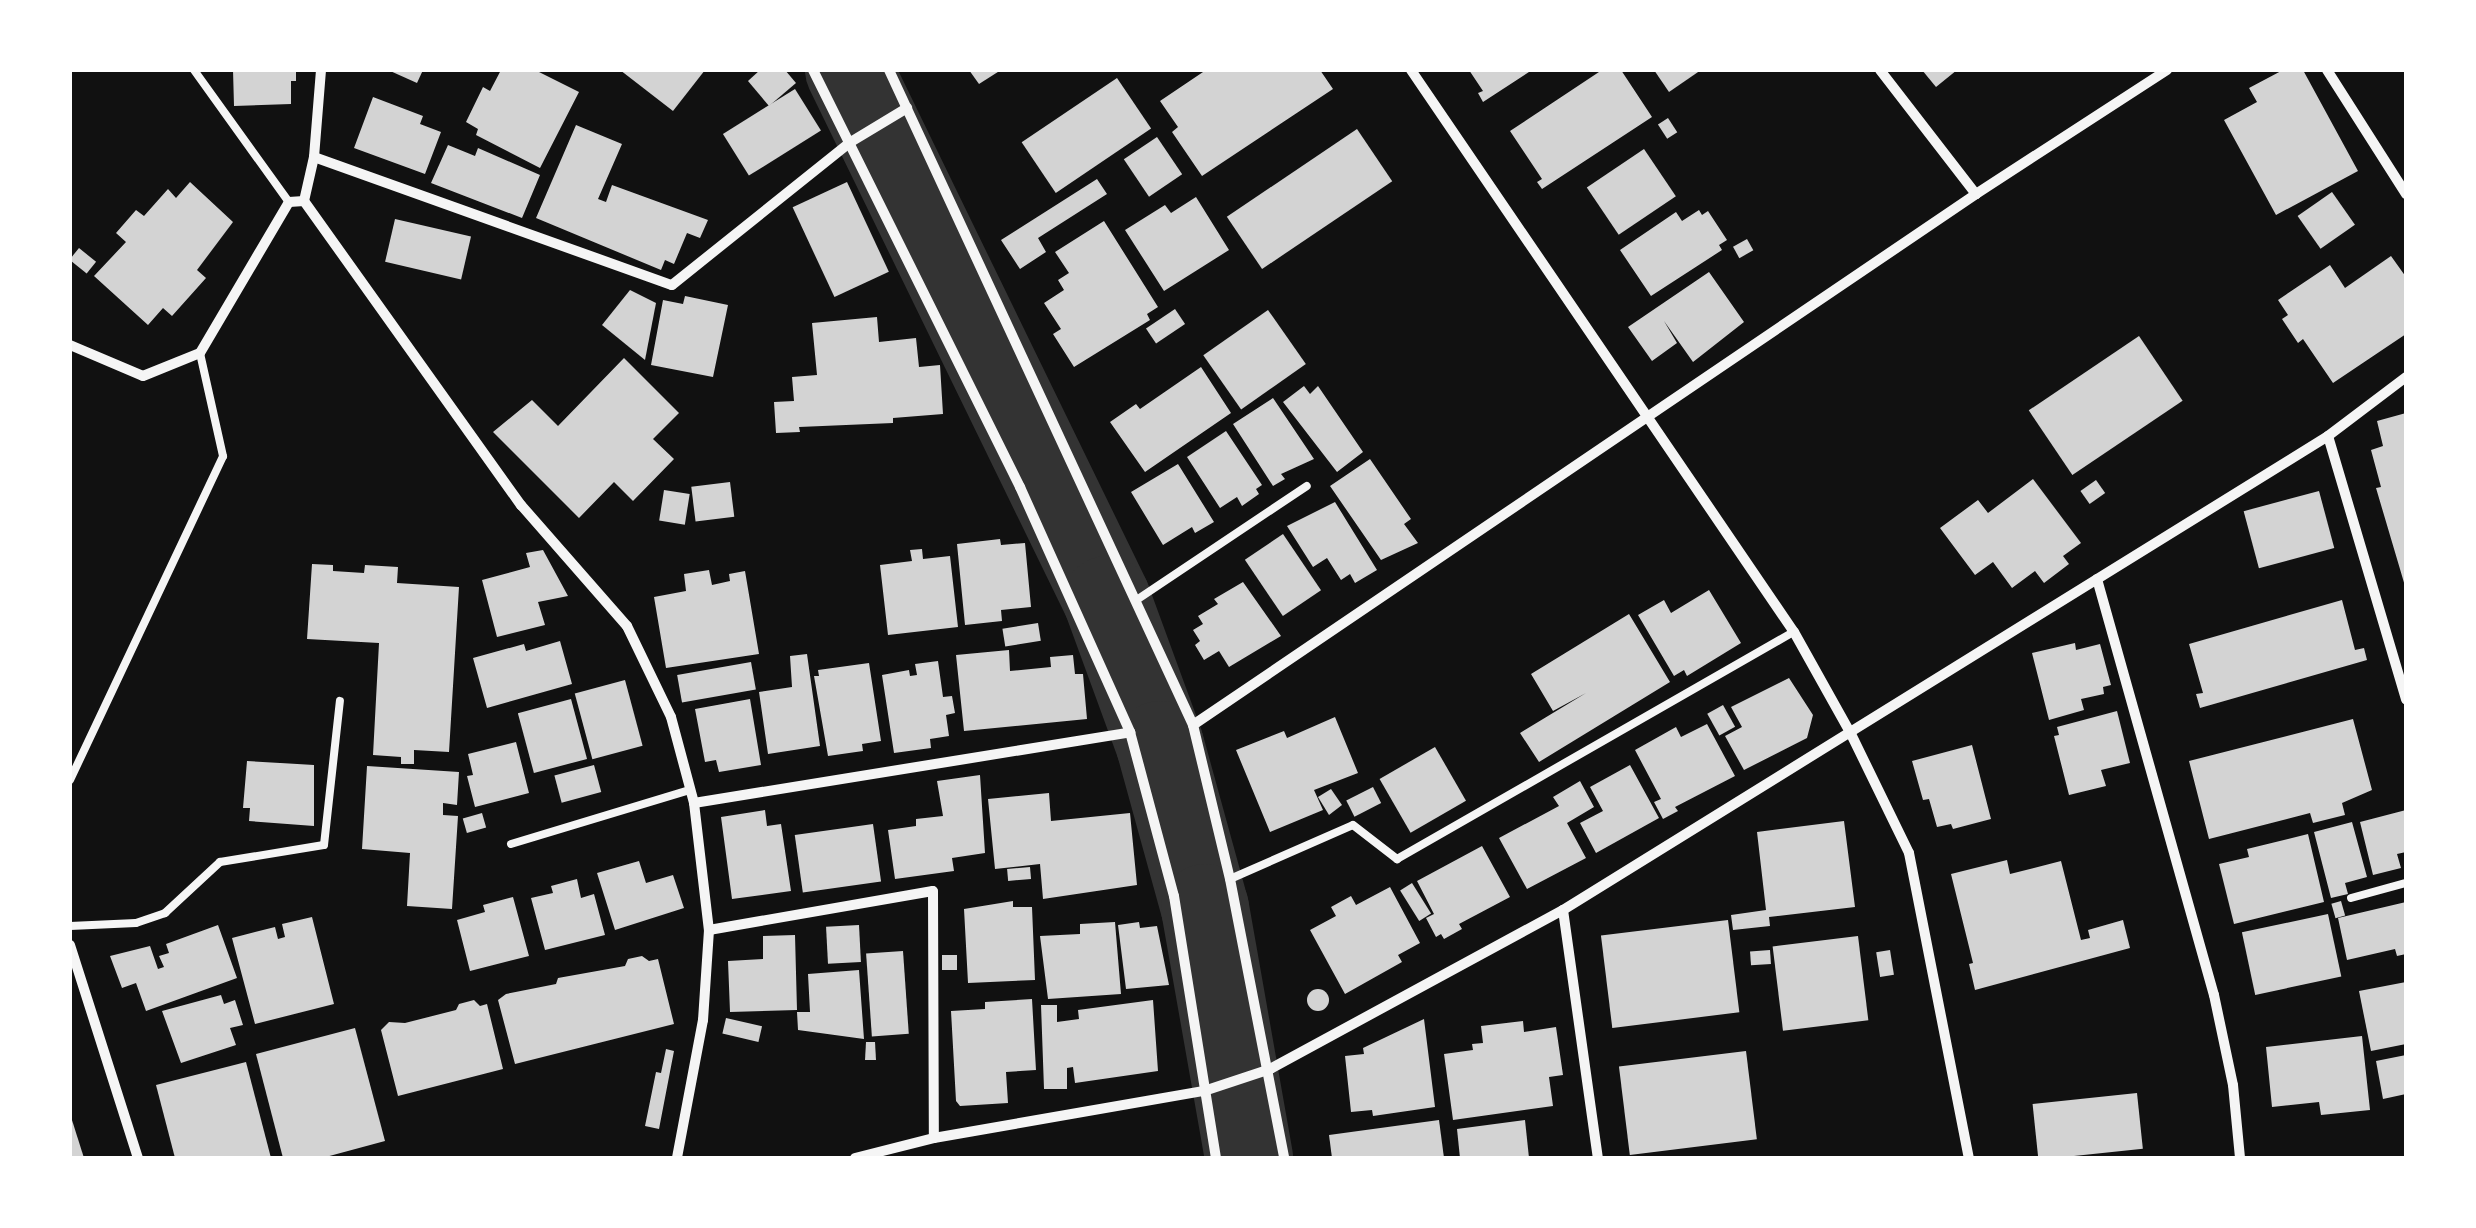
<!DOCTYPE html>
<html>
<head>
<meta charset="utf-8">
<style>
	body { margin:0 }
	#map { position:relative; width:2476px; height:1228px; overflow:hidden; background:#111; font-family:"Open Sans",sans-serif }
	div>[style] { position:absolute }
	.river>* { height:88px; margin:-44px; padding:0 44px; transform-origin:44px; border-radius:44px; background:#333 }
	.building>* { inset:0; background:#d3d3d3; transform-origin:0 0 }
	.round { border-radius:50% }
	.service>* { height:8px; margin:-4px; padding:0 4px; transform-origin:4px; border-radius:4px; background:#f5f5f5 }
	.minor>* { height:10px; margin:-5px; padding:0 5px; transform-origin:5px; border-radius:5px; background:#f5f5f5 }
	span { translate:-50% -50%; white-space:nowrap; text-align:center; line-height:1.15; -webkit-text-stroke:9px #fff; paint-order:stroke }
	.frame { position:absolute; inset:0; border:72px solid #fff; pointer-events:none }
</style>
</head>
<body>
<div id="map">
	<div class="river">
		<i style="left:849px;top:70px;width:589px;rotate:64.04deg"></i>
		<i style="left:1107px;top:600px;width:154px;rotate:69.9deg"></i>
		<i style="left:1160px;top:745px;width:169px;rotate:74.6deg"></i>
		<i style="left:1205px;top:908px;width:254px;rotate:80deg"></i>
	</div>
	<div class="building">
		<i style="clip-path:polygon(233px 70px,296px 70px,296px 81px,291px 81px,291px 104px,234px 106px)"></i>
		<i style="clip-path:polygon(388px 70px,423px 70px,417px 83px)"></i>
		<i style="clip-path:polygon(501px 70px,535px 70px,579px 92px,540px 168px,476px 135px,478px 129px,466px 122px,483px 87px,490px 91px)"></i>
		<i style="clip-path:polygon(620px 70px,705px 70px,673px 111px)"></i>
		<i style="clip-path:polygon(760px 70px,785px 70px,796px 83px,769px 106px,748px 81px)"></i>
		<i style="clip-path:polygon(969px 70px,1001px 70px,979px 84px)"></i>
		<i style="clip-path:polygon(1206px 70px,1320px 70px,1333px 89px,1202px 176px,1172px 132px,1178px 127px,1160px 101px)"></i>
		<i style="clip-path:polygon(1469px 70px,1532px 70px,1483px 102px,1478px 93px,1483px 91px)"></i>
		<i style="clip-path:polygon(1602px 70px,1621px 70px,1652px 117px,1542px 189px,1537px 182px,1542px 179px,1510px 131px)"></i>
		<i style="clip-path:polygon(1654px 70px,1701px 70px,1669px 92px)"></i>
		<i style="clip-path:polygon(1922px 70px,1957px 70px,1936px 87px)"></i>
		<i style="clip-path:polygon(2283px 70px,2303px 70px,2358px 171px,2276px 215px,2224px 120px,2257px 102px,2249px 88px)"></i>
		<i style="left:1117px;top:78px;width:61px;height:115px;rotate:56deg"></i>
		<i style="left:795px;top:89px;width:49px;height:85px;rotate:58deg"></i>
		<i style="clip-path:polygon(373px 97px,423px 116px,420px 124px,441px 132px,425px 174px,354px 148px)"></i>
		<i style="left:1668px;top:118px;width:17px;height:12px;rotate:57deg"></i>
		<i style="clip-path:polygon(576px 125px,622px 144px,598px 199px,606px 202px,612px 185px,708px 220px,700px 238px,687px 233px,674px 264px,665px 260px,661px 270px,536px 218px)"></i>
		<i style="left:1357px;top:129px;width:63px;height:157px;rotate:56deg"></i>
		<i style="left:1157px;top:137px;width:45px;height:40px;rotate:56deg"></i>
		<i style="clip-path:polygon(448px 145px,475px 156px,478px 148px,540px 175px,522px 218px,431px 183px)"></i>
		<i style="left:1644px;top:149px;width:57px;height:69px;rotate:56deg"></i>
		<i style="clip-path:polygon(1097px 179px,1107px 194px,1038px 238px,1046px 252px,1020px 269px,1001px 240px)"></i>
		<i style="clip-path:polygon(190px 182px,233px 222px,197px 270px,206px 278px,172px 316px,163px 308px,148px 325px,94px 276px,126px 242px,116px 233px,136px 210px,144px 216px,168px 189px,176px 198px)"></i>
		<i style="left:847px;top:182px;width:99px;height:60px;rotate:65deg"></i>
		<i style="left:2332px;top:192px;width:40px;height:42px;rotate:55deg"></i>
		<i style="clip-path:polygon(1196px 197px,1229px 250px,1164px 291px,1125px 230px,1165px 205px,1171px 213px)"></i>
		<i style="clip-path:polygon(1699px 210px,1702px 215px,1708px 211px,1727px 240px,1719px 245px,1722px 250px,1651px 296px,1620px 250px,1676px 212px,1682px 221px)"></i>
		<i style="left:395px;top:219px;width:78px;height:44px;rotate:13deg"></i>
		<i style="clip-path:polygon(1104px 221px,1158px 307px,1147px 314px,1150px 320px,1074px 367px,1053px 334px,1061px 329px,1044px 303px,1064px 290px,1058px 280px,1069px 273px,1055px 252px)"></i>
		<i style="left:1747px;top:239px;width:13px;height:16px;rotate:61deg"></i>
		<i style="left:79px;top:248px;width:22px;height:15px;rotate:39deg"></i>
		<i style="clip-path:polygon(2391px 256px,2406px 277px,2406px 334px,2333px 383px,2303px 339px,2298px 343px,2282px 319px,2288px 315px,2278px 300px,2330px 265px,2345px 288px)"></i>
		<i style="clip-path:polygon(1709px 272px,1744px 322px,1693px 362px,1664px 321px,1677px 343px,1652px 361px,1628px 327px)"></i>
		<i style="clip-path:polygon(630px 290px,656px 303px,645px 360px,602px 325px)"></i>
		<i style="clip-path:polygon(685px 296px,728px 305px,713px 377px,651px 365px,663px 300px,683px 304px)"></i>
		<i style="left:1175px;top:309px;width:18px;height:35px;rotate:56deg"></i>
		<i style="left:1268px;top:310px;width:66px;height:79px;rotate:55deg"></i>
		<i style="clip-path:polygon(877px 317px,879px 342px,916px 338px,919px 367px,940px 365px,943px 414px,893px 418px,893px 423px,799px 427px,800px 432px,776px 433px,774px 402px,794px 401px,792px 377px,817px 375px,812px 323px)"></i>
		<i style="left:2139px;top:336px;width:78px;height:133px;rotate:56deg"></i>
		<i style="clip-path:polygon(624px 358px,679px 413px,653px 439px,674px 459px,633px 501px,614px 482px,579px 518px,493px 432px,532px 400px,558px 426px)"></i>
		<i style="clip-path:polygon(1201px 367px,1231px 413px,1145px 472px,1110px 422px,1136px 404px,1140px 409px)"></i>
		<i style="clip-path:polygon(1304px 386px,1310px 394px,1318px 386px,1363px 452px,1337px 472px,1283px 402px)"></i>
		<i style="clip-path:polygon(1273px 398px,1314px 459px,1281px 474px,1285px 479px,1273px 486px,1233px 424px)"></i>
		<i style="clip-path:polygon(2406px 413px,2406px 586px,2405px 586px,2376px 488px,2381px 487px,2371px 450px,2383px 446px,2377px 421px)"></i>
		<i style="clip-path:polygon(1226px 431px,1262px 485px,1256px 489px,1259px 494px,1242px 506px,1237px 497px,1220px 508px,1187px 457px)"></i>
		<i style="clip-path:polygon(1370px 459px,1411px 519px,1404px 524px,1418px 543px,1381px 560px,1330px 486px)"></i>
		<i style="clip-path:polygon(1178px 464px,1214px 522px,1195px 533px,1192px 527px,1163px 545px,1131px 492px)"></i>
		<i style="clip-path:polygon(2033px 479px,2081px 543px,2063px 556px,2069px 564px,2044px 583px,2035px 571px,2012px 588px,1993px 562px,1975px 575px,1940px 528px,1978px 500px,1988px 513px)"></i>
		<i style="left:2096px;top:480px;width:16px;height:19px;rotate:55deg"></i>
		<i style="left:730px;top:482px;width:35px;height:39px;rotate:83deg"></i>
		<i style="left:664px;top:490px;width:26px;height:31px;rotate:9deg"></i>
		<i style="left:2319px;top:491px;width:59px;height:78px;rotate:75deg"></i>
		<i style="clip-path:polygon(1335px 502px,1377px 570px,1355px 583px,1350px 574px,1341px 580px,1327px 558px,1313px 567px,1287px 526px)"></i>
		<i style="left:1283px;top:534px;width:68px;height:46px;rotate:56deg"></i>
		<i style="clip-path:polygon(1000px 539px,1001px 545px,1025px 543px,1031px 607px,1001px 610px,1002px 621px,965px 625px,957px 544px)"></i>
		<i style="clip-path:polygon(922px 549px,923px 559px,950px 556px,958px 627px,888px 635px,880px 565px,912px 561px,910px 550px)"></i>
		<i style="clip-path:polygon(543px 550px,568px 596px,538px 602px,545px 625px,497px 637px,482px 580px,530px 567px,526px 553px)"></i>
		<i style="clip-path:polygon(312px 564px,333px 565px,333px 571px,364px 573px,365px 565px,398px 567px,397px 583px,459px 587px,449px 752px,414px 750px,414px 764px,401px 764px,401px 757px,373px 755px,379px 643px,307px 639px)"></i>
		<i style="clip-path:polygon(709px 570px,712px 585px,730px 581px,729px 574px,745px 571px,759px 654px,666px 668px,654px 597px,686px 591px,684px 574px)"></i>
		<i style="clip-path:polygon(1243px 582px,1281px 636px,1229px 667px,1219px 651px,1204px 660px,1195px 645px,1200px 641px,1193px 630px,1203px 624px,1198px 616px,1218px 604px,1214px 599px)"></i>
		<i style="clip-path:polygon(1709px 590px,1741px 643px,1687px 676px,1684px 670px,1674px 676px,1638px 615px,1664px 600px,1671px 613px)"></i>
		<i style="clip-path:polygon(2342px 600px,2355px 650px,2364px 648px,2367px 660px,2200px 708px,2196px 694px,2203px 693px,2189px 644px)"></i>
		<i style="clip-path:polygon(1629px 614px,1670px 682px,1539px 762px,1520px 733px,1586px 693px,1553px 711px,1531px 674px)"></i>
		<i style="left:1038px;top:623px;width:18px;height:36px;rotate:81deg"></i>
		<i style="clip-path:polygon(560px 641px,572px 684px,487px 708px,473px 658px,524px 644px,526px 651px)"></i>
		<i style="clip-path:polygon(2075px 643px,2076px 650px,2100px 644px,2111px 685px,2103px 687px,2104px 694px,2081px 699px,2084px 710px,2049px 720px,2032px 653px)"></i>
		<i style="clip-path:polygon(1009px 650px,1010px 671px,1051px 667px,1050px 657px,1073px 655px,1075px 674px,1083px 674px,1087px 719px,964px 731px,956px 655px)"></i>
		<i style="clip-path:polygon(807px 654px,820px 746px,768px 754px,759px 692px,792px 687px,790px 656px)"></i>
		<i style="clip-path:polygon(938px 661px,943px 697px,952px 696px,955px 713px,946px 715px,949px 736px,930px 739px,931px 748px,894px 753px,882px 675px,909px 670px,910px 676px,917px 675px,915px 664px)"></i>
		<i style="left:751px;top:662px;width:28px;height:75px;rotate:80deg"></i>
		<i style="clip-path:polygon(869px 663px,881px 741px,862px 744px,863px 751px,828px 756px,814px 676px,819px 676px,818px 670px)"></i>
		<i style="clip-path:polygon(1789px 678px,1813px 715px,1807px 738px,1744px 770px,1725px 736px,1742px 727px,1731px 707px)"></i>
		<i style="left:625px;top:680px;width:68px;height:52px;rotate:75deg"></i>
		<i style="left:571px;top:699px;width:62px;height:55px;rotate:75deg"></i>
		<i style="clip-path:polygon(750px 699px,761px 765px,719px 772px,716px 760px,705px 762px,695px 709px)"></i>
		<i style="left:1723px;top:705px;width:25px;height:18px;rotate:61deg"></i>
		<i style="clip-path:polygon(2117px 711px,2130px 763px,2101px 770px,2106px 786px,2069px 795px,2054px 736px,2059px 735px,2057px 727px)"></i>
		<i style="clip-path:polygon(1335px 717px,1358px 773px,1314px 790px,1323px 810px,1270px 832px,1236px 750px,1284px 731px,1287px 738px)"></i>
		<i style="clip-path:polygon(2353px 719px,2372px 790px,2342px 803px,2345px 815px,2313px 823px,2310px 813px,2209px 839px,2189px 761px)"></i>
		<i style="clip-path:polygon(1707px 724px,1735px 776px,1675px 807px,1678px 811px,1663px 819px,1654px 802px,1661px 799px,1635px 750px,1676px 727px,1681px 737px)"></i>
		<i style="clip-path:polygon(516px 742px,529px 793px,475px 807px,467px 776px,473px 775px,468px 754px)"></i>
		<i style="clip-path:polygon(1972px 745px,1991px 819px,1953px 829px,1951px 824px,1937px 827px,1929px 799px,1923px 800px,1912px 761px)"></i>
		<i style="left:1435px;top:747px;width:62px;height:64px;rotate:60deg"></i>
		<i style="clip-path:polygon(247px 761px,314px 765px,314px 826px,249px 821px,250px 808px,243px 808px)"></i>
		<i style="left:594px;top:765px;width:28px;height:41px;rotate:75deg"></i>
		<i style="clip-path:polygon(1630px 765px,1659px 818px,1596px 853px,1580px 823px,1603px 811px,1590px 787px)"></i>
		<i style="clip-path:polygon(367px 766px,459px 772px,457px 805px,443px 803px,443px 815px,458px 816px,452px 909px,407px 906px,410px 853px,362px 849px)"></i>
		<i style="clip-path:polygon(980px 775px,985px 853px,952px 858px,954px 871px,895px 879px,888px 830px,916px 826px,916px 819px,943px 816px,937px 781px)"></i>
		<i style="clip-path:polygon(1580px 781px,1594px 807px,1567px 823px,1586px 858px,1527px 889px,1499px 838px,1559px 806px,1553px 797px)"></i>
		<i style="left:1373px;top:787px;width:18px;height:30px;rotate:63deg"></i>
		<i style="clip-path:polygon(1331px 789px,1342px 805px,1329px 815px,1318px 797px)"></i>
		<i style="clip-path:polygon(1049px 793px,1051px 821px,1130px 813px,1137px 885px,1043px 899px,1040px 864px,995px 869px,988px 799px)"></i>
		<i style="clip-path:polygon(765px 810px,767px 826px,781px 824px,791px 891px,732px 899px,721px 817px)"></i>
		<i style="clip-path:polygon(2406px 810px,2406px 852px,2397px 854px,2401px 868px,2373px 875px,2360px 822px)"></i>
		<i style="left:482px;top:813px;width:15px;height:20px;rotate:74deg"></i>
		<i style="clip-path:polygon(1844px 821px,1855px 907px,1769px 917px,1770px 926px,1733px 930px,1731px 915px,1766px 910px,1757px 832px)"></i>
		<i style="clip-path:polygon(2352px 822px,2367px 877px,2345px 883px,2348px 894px,2331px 898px,2314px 832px)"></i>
		<i style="left:873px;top:824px;width:58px;height:79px;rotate:82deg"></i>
		<i style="clip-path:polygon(2308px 834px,2324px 902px,2234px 924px,2219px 864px,2249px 857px,2247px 849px)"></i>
		<i style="clip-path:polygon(1482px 846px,1510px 897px,1459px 924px,1462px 929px,1444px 939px,1441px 934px,1436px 937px,1426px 918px,1434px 914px,1417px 881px)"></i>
		<i style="clip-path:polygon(2007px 860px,2010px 874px,2061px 861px,2081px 940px,2090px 938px,2088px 930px,2123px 920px,2130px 948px,1975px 990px,1969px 964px,1973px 963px,1951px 874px)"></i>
		<i style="clip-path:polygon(639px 861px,646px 883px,673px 875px,684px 908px,615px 930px,597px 873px)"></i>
		<i style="left:1030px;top:867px;width:12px;height:23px;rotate:85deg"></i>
		<i style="clip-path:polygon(577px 879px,581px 898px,594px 894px,605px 935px,545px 950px,531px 898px,553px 893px,551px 886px)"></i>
		<i style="left:1412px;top:883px;width:36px;height:14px;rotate:58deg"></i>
		<i style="clip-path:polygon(1390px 887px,1420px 943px,1398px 955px,1402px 962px,1345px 994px,1310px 930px,1336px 916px,1331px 907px,1351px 896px,1356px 905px)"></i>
		<i style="clip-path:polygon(513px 897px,529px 956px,470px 971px,457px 920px,485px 912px,483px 905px)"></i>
		<i style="clip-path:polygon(1013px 901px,1013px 907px,1032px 907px,1035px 980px,968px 983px,964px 909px)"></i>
		<i style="left:2341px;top:901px;width:15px;height:10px;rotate:74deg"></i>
		<i style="clip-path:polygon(2406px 902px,2406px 954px,2397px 956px,2395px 949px,2347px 960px,2338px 918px)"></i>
		<i style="left:2328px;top:914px;width:64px;height:88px;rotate:78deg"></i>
		<i style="clip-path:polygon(312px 917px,334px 1004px,255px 1024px,232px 938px,275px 927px,278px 939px,285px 937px,282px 924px)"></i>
		<i style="left:1728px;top:920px;width:93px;height:128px;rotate:83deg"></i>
		<i style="clip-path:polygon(1115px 922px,1121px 994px,1048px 999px,1040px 936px,1080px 934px,1080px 924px)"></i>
		<i style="clip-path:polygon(1139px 922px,1140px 928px,1157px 926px,1169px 985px,1126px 989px,1118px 925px)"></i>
		<i style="clip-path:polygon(218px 925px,237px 978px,146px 1011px,136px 983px,122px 988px,110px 956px,150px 946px,158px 969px,164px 967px,159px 956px,169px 953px,166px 944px)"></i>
		<i style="left:859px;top:925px;width:37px;height:33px;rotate:87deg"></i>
		<i style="clip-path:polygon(795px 935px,797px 1010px,730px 1012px,728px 961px,763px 959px,763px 936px)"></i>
		<i style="left:1858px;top:936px;width:85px;height:86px;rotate:83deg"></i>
		<i style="left:1770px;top:950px;width:14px;height:20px;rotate:86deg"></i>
		<i style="left:1890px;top:950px;width:25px;height:14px;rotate:81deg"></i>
		<i style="left:903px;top:951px;width:83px;height:37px;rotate:86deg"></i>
		<i style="left:957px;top:955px;width:15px;height:15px;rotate:90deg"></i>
		<i style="clip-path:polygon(642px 956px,649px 961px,658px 959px,674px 1024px,515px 1064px,498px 1000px,506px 994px,556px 984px,558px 978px,625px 966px,628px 959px)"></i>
		<i style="clip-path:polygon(859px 970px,864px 1039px,798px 1030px,797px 1012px,810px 1012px,808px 974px)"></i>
		<i style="clip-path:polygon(2406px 982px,2406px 1044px,2371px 1051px,2359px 991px)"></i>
		<i class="round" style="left:1307px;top:989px;width:22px;height:22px"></i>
		<i style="clip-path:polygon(221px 995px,224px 1004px,235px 1000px,243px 1025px,230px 1028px,236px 1045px,181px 1063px,162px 1011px)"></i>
		<i style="clip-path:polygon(1032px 999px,1036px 1070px,1006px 1072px,1008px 1103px,960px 1106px,956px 1101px,951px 1011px,985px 1009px,985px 1002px)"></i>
		<i style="clip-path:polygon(474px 1000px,480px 1006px,487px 1004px,503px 1069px,398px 1096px,381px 1030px,389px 1022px,405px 1023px,456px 1010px,459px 1004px)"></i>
		<i style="clip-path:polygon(1153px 1000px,1158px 1071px,1075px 1083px,1073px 1067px,1067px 1068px,1067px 1089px,1044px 1089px,1041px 1005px,1057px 1005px,1057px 1022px,1079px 1019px,1078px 1010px)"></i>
		<i style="left:726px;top:1018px;width:37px;height:16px;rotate:13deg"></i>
		<i style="clip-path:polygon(1424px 1019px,1435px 1107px,1373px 1116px,1372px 1110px,1351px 1112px,1345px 1056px,1364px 1054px,1363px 1048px)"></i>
		<i style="clip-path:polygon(1523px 1021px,1524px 1032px,1556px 1027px,1563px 1075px,1549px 1077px,1553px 1106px,1453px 1120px,1444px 1054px,1473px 1050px,1472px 1044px,1483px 1043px,1481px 1026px)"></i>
		<i style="clip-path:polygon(355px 1028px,385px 1141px,322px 1158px,283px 1158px,256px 1054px)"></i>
		<i style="clip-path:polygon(2362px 1036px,2370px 1110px,2321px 1115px,2319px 1102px,2272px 1107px,2266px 1047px)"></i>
		<i style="clip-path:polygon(866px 1042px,875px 1042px,876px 1060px,865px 1060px)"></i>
		<i style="clip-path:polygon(666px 1049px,674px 1051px,659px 1129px,645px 1126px,656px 1072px,661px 1073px)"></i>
		<i style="left:1746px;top:1051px;width:89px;height:128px;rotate:83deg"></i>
		<i style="clip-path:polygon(2406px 1055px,2406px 1094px,2383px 1099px,2376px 1061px)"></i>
		<i style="clip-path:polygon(246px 1062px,271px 1158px,175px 1158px,156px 1085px)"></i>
		<i style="left:2137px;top:1093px;width:56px;height:105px;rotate:84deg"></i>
		<i style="clip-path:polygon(71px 1117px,84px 1158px,70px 1158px)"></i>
		<i style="clip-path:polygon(1439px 1120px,1444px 1158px,1332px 1158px,1329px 1135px)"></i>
		<i style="clip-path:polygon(1525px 1120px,1529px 1158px,1460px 1158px,1457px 1129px)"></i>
	</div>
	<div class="service">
		<i style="left:194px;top:70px;width:163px;rotate:54.3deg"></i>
		<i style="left:1138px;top:599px;width:203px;rotate:-33.8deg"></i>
		<i style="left:70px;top:780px;width:358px;rotate:-64.7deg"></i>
		<i style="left:223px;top:456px;width:106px;rotate:-102.6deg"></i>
		<i style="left:511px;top:844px;width:187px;rotate:-16.8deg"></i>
		<i style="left:1230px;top:879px;width:134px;rotate:-23.7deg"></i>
		<i style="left:1353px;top:825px;width:56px;rotate:37.7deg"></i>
		<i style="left:1397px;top:859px;width:457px;rotate:-29.8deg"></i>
		<i style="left:2351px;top:898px;width:57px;rotate:-15.3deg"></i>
		<i style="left:70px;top:926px;width:66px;rotate:-2.6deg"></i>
		<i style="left:136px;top:923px;width:31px;rotate:-19deg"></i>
		<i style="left:165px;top:913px;width:75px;rotate:-42.8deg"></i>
		<i style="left:220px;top:862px;width:105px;rotate:-9.3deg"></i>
		<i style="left:324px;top:845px;width:145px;rotate:-83.7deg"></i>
	</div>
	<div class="minor">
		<i style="left:813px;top:70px;width:466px;rotate:63.6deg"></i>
		<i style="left:1020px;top:487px;width:269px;rotate:65.8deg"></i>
		<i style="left:1130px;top:732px;width:170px;rotate:75deg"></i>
		<i style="left:1174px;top:896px;width:265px;rotate:80.9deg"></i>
		<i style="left:889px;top:70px;width:722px;rotate:65.1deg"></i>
		<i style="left:1193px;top:725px;width:158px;rotate:76.5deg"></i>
		<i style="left:1230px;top:879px;width:284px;rotate:79deg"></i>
		<i style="left:1411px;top:70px;width:680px;rotate:55.73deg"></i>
		<i style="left:1794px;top:632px;width:117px;rotate:60.8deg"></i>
		<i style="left:1851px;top:734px;width:132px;rotate:64deg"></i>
		<i style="left:1909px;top:853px;width:311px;rotate:78.9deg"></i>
		<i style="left:1880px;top:70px;width:157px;rotate:52.3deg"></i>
		<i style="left:2327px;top:70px;width:147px;rotate:57.5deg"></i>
		<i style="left:314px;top:157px;width:380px;rotate:19.7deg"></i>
		<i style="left:672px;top:285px;width:227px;rotate:-38.7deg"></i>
		<i style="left:849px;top:143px;width:68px;rotate:-31.1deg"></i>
		<i style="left:304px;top:201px;width:374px;rotate:54.5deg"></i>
		<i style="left:521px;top:505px;width:161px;rotate:48.8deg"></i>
		<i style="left:627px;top:626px;width:101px;rotate:64.2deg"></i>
		<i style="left:671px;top:717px;width:89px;rotate:75deg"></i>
		<i style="left:694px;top:803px;width:128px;rotate:83.3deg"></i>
		<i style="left:709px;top:930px;width:90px;rotate:93.8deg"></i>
		<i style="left:703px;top:1020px;width:140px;rotate:100.7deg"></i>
		<i style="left:70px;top:345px;width:79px;rotate:23deg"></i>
		<i style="left:143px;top:376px;width:61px;rotate:-22deg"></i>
		<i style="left:200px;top:353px;width:175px;rotate:-59.5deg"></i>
		<i style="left:289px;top:202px;width:15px;rotate:-4deg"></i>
		<i style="left:304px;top:201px;width:45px;rotate:-77.2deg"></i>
		<i style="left:314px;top:157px;width:87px;rotate:-85.4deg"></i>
		<i style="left:2328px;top:436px;width:275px;rotate:73.5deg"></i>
		<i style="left:2097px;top:579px;width:432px;rotate:74.3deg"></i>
		<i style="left:2214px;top:995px;width:92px;rotate:78.1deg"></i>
		<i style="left:2233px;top:1085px;width:73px;rotate:84.5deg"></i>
		<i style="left:1193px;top:725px;width:946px;rotate:-34.14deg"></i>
		<i style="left:1976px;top:194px;width:228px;rotate:-33deg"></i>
		<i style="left:694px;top:803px;width:442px;rotate:-9.2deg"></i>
		<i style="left:1563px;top:910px;width:250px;rotate:82deg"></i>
		<i style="left:709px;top:930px;width:227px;rotate:-9.9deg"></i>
		<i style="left:933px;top:891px;width:247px;rotate:89.8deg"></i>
		<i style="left:70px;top:945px;width:224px;rotate:72.3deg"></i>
		<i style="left:855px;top:1158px;width:81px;rotate:-14.2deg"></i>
		<i style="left:934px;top:1138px;width:274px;rotate:-9.9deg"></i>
		<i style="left:1204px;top:1091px;width:70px;rotate:-18.4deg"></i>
		<i style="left:1270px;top:1069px;width:333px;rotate:-28.5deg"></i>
		<i style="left:1563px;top:910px;width:900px;rotate:-31.78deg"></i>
		<i style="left:2328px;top:436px;width:98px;rotate:-37.1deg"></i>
	</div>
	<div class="frame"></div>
</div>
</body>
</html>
